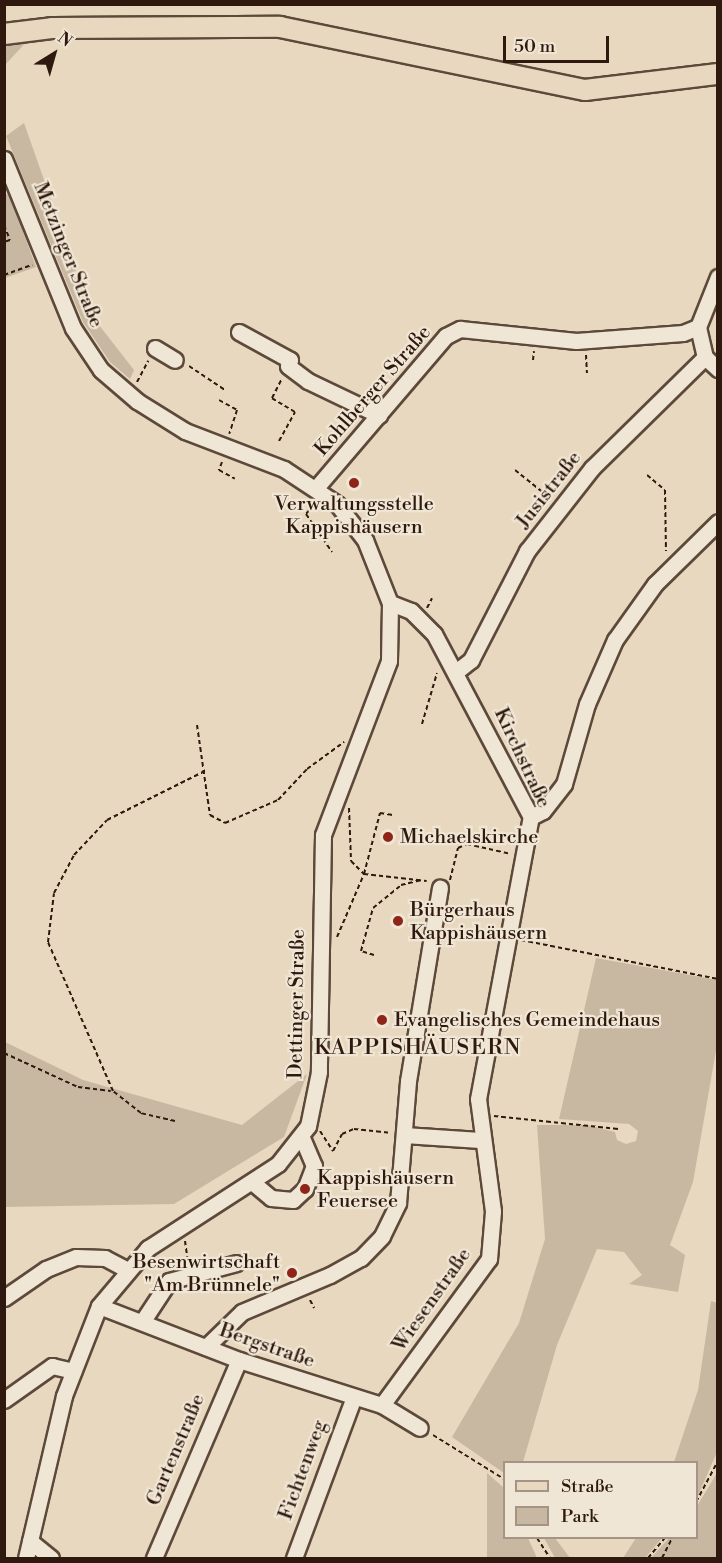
<!DOCTYPE html>
<html>
<head>
<meta charset="utf-8">
<style>
	body { margin:0 }
	#map { position:relative; width:722px; height:1563px; overflow:hidden; background:#e8d8bf; font-family:"Libre Bodoni",serif }
	div>[style] { position:absolute }
	.green>* { inset:0; background:#c9b8a1 }
	.path>* { height:2px; margin-top:-1px; transform-origin:0; background:repeating-linear-gradient(90deg,#2f190e 0 4.5px,transparent 0 7.5px) }
	.roads { filter:drop-shadow(2px 0 #5d493a) drop-shadow(-2px 0 #5d493a) drop-shadow(0 2px #5d493a) drop-shadow(0 -2px #5d493a) }
	.minor>* { height:15px; margin:-7.5px; padding:0 7.5px; transform-origin:7.5px; border-radius:7.5px; background:#f0e6d5 }
	.major>* { height:20px; margin:-10px; padding:0 10px; transform-origin:10px; border-radius:10px; background:#e8d8bf }
	.dots>* { width:16px; height:16px; translate:-50% -50%; box-sizing:border-box; border:3px solid #f0e6d5; border-radius:50% }
	span { translate:-50% -50%; white-space:nowrap; text-align:center; line-height:1.15; -webkit-text-stroke:4.5px #f0e6d5; paint-order:stroke }
	.street-label { font-size:20px; color:#2f190e }
	.poi-label { font-size:20px; color:#2f190e }
	.left { translate:0 -50%; text-align:left }
	.right { translate:-100% -50%; text-align:right }
	.quarter-label { font-size:22px; color:#2f190e; letter-spacing:1.5px }
	.frame { position:absolute; inset:0; border:6px solid #2f190e; pointer-events:none }
	.legend { position:absolute; left:503px; top:1461px; width:195px; height:78px; box-sizing:border-box; background:#f0e6d5; border:2px solid #a39485; margin:0; padding:8px 10px; list-style:none; font-size:18px; color:#2f190e }
	.legend li { display:flex; align-items:center; gap:12px; height:30px }
	.legend b { width:30px; border:2px solid #a39485 }
	.north { position:absolute; left:24px; top:24px; width:60px; height:60px; -webkit-text-stroke:4px #f0e6d5; paint-order:stroke; rotate:37deg; font-size:16px; font-weight:700; line-height:24px; text-align:center; color:#2f190e }
	.north::after { content:''; display:block; margin:auto; width:21px; height:27px; background:#2f190e; clip-path:polygon(50% 0,100% 100%,50% 72%,0 100%) }
	.scale { position:absolute; left:503px; top:36px; width:106px; height:27px; box-sizing:border-box; border:3px solid #2f190e; border-top:0; padding-left:8px; font-size:18px; line-height:21px; white-space:nowrap; color:#2f190e; -webkit-text-stroke:4px #f0e6d5; paint-order:stroke }
</style>
</head>
<body>
<div id="map">
	<div class="green">
		<i style="clip-path:polygon(30px 38px,5px 65px,4px 45px)"></i>
		<i style="clip-path:polygon(24px 123px,92px 316px,134px 370px,130px 379px,110px 362px,83px 322px,6px 136px)"></i>
		<i style="clip-path:polygon(9px 193px,36px 267px,5px 278px,5px 195px)"></i>
		<i style="clip-path:polygon(596px 958px,717px 980px,717px 1045px,693px 1182px,670px 1245px,685px 1255px,678px 1292px,629px 1284px,642px 1275px,624px 1252px,597px 1249px,557px 1345px,523px 1462px,504px 1462px,504px 1473px,452px 1437px,519px 1323px,545px 1239px,537px 1125px,587px 1125px,615px 1132px,617px 1140px,626px 1144px,636px 1141px,638px 1131px,629px 1124px,559px 1119px)"></i>
		<i style="clip-path:polygon(5px 1042px,83px 1080px,242px 1125px,307px 1074px,284px 1137px,174px 1204px,5px 1207px)"></i>
		<i style="clip-path:polygon(711px 1301px,718px 1303px,717px 1452px,697px 1498px,696px 1462px,674px 1462px,698px 1390px)"></i>
		<i style="clip-path:polygon(487px 1473px,504px 1488px,504px 1538px,528px 1538px,537px 1558px,487px 1558px)"></i>
		<i style="clip-path:polygon(717px 1473px,717px 1558px,651px 1558px,669px 1538px,696px 1538px,697px 1506px)"></i>
		<i style="clip-path:polygon(544px 1538px,555px 1538px,570px 1558px,555px 1558px)"></i>
		<i style="clip-path:polygon(636px 1538px,662px 1538px,645px 1558px,623px 1558px)"></i>
	</div>
	<div class="path">
		<i style="left:4px;top:225px;width:16px;rotate:68deg"></i>
		<i style="left:10px;top:240px;width:6px;rotate:162deg"></i>
		<i style="left:4px;top:275px;width:30px;rotate:-20deg"></i>
		<i style="left:586px;top:355px;width:18px;rotate:87deg"></i>
		<i style="left:533px;top:360px;width:9px;rotate:-84deg"></i>
		<i style="left:189px;top:366px;width:43px;rotate:33.7deg"></i>
		<i style="left:137px;top:382px;width:24px;rotate:-62deg"></i>
		<i style="left:219px;top:400px;width:21px;rotate:29deg"></i>
		<i style="left:237px;top:410px;width:25px;rotate:108deg"></i>
		<i style="left:279px;top:441px;width:33px;rotate:-61deg"></i>
		<i style="left:295px;top:412px;width:27px;rotate:-149deg"></i>
		<i style="left:272px;top:398px;width:20px;rotate:-63deg"></i>
		<i style="left:222px;top:462px;width:9px;rotate:111deg"></i>
		<i style="left:219px;top:470px;width:18px;rotate:29deg"></i>
		<i style="left:515px;top:470px;width:45px;rotate:38.7deg"></i>
		<i style="left:647px;top:475px;width:23px;rotate:40deg"></i>
		<i style="left:665px;top:490px;width:61px;rotate:89.1deg"></i>
		<i style="left:314px;top:505px;width:12px;rotate:132deg"></i>
		<i style="left:306px;top:514px;width:46px;rotate:55.6deg"></i>
		<i style="left:427px;top:608px;width:11px;rotate:-63deg"></i>
		<i style="left:422px;top:724px;width:53px;rotate:-73.6deg"></i>
		<i style="left:197px;top:725px;width:91px;rotate:81.8deg"></i>
		<i style="left:210px;top:815px;width:17px;rotate:28deg"></i>
		<i style="left:225px;top:823px;width:58px;rotate:-23.5deg"></i>
		<i style="left:278px;top:800px;width:42px;rotate:-46.9deg"></i>
		<i style="left:307px;top:769px;width:46px;rotate:-36.1deg"></i>
		<i style="left:349px;top:808px;width:53px;rotate:87.8deg"></i>
		<i style="left:351px;top:861px;width:18px;rotate:45deg"></i>
		<i style="left:364px;top:874px;width:63px;rotate:-75.3deg"></i>
		<i style="left:380px;top:813px;width:13px;rotate:9deg"></i>
		<i style="left:450px;top:880px;width:33px;rotate:-76deg"></i>
		<i style="left:458px;top:848px;width:10px;rotate:-24deg"></i>
		<i style="left:467px;top:844px;width:45px;rotate:12.8deg"></i>
		<i style="left:337px;top:937px;width:69px;rotate:-66.8deg"></i>
		<i style="left:364px;top:874px;width:63px;rotate:6.3deg"></i>
		<i style="left:521px;top:940px;width:201px;rotate:11.2deg"></i>
		<i style="left:374px;top:955px;width:14px;rotate:-163deg"></i>
		<i style="left:361px;top:951px;width:45px;rotate:-74.4deg"></i>
		<i style="left:373px;top:908px;width:36px;rotate:-39deg"></i>
		<i style="left:401px;top:885px;width:21px;rotate:-14deg"></i>
		<i style="left:4px;top:1053px;width:81px;rotate:24.7deg"></i>
		<i style="left:78px;top:1087px;width:33px;rotate:7deg"></i>
		<i style="left:494px;top:1116px;width:125px;rotate:6deg"></i>
		<i style="left:175px;top:1121px;width:35px;rotate:-167deg"></i>
		<i style="left:141px;top:1113px;width:36px;rotate:-142deg"></i>
		<i style="left:113px;top:1091px;width:163px;rotate:-113.6deg"></i>
		<i style="left:48px;top:942px;width:49px;rotate:-83deg"></i>
		<i style="left:54px;top:893px;width:43px;rotate:-62.2deg"></i>
		<i style="left:74px;top:855px;width:48px;rotate:-46.7deg"></i>
		<i style="left:107px;top:820px;width:110px;rotate:-26.6deg"></i>
		<i style="left:320px;top:1131px;width:24px;rotate:57deg"></i>
		<i style="left:333px;top:1151px;width:19px;rotate:-62deg"></i>
		<i style="left:342px;top:1134px;width:13px;rotate:-23deg"></i>
		<i style="left:354px;top:1129px;width:36px;rotate:6deg"></i>
		<i style="left:185px;top:1241px;width:21px;rotate:82deg"></i>
		<i style="left:310px;top:1300px;width:9px;rotate:63deg"></i>
		<i style="left:433px;top:1435px;width:84px;rotate:31.8deg"></i>
		<i style="left:696px;top:1502px;width:47px;rotate:-61.8deg"></i>
		<i style="left:537px;top:1538px;width:24px;rotate:57deg"></i>
		<i style="left:648px;top:1558px;width:26px;rotate:-50deg"></i>
		<i style="left:662px;top:1558px;width:22px;rotate:-63deg"></i>
	</div>
	<div class="roads">
		<div class="minor">
			<i style="left:4px;top:159px;width:183px;rotate:67.8deg"></i>
			<i style="left:73px;top:328px;width:50px;rotate:56.3deg"></i>
			<i style="left:101px;top:370px;width:48px;rotate:40.7deg"></i>
			<i style="left:137px;top:401px;width:57px;rotate:32deg"></i>
			<i style="left:185px;top:431px;width:106px;rotate:21deg"></i>
			<i style="left:284px;top:469px;width:64px;rotate:33.4deg"></i>
			<i style="left:337px;top:504px;width:46px;rotate:52.1deg"></i>
			<i style="left:365px;top:540px;width:68px;rotate:68.4deg"></i>
			<i style="left:390px;top:603px;width:58px;rotate:91deg"></i>
			<i style="left:389px;top:661px;width:186px;rotate:110.8deg"></i>
			<i style="left:323px;top:835px;width:237px;rotate:91deg"></i>
			<i style="left:319px;top:1072px;width:55px;rotate:101.5deg"></i>
			<i style="left:308px;top:1126px;width:48px;rotate:128.3deg"></i>
			<i style="left:278px;top:1164px;width:155px;rotate:147.1deg"></i>
			<i style="left:148px;top:1248px;width:76px;rotate:130.2deg"></i>
			<i style="left:99px;top:1306px;width:97px;rotate:111.3deg"></i>
			<i style="left:64px;top:1396px;width:166px;rotate:103.2deg"></i>
			<i style="left:698px;top:327px;width:31px;rotate:77deg"></i>
			<i style="left:705px;top:357px;width:18px;rotate:43deg"></i>
			<i style="left:239px;top:332px;width:58px;rotate:28.8deg"></i>
			<i style="left:290px;top:360px;width:6px;rotate:108deg"></i>
			<i style="left:288px;top:366px;width:25px;rotate:37deg"></i>
			<i style="left:308px;top:381px;width:79px;rotate:25.6deg"></i>
			<i style="left:155px;top:348px;width:23px;rotate:31deg"></i>
			<i style="left:316px;top:488px;width:200px;rotate:-49.5deg"></i>
			<i style="left:446px;top:336px;width:16px;rotate:-27deg"></i>
			<i style="left:460px;top:329px;width:117px;rotate:5.9deg"></i>
			<i style="left:576px;top:341px;width:107px;rotate:-4.3deg"></i>
			<i style="left:683px;top:333px;width:16px;rotate:-22deg"></i>
			<i style="left:698px;top:327px;width:54px;rotate:-68.2deg"></i>
			<i style="left:457px;top:671px;width:18px;rotate:-38deg"></i>
			<i style="left:471px;top:660px;width:123px;rotate:-62.8deg"></i>
			<i style="left:527px;top:551px;width:105px;rotate:-51.9deg"></i>
			<i style="left:592px;top:468px;width:158px;rotate:-44.5deg"></i>
			<i style="left:531px;top:817px;width:13px;rotate:-27deg"></i>
			<i style="left:543px;top:811px;width:34px;rotate:-52deg"></i>
			<i style="left:564px;top:784px;width:83px;rotate:-74deg"></i>
			<i style="left:587px;top:704px;width:70px;rotate:-66.4deg"></i>
			<i style="left:615px;top:640px;width:69px;rotate:-54.5deg"></i>
			<i style="left:655px;top:584px;width:88px;rotate:-44.5deg"></i>
			<i style="left:404px;top:1135px;width:76px;rotate:3.8deg"></i>
			<i style="left:252px;top:1182px;width:25px;rotate:40deg"></i>
			<i style="left:271px;top:1198px;width:22px;rotate:5deg"></i>
			<i style="left:293px;top:1200px;width:16px;rotate:-43deg"></i>
			<i style="left:305px;top:1189px;width:25px;rotate:-69deg"></i>
			<i style="left:314px;top:1166px;width:33px;rotate:-113deg"></i>
			<i style="left:4px;top:1298px;width:51px;rotate:-34.6deg"></i>
			<i style="left:46px;top:1269px;width:32px;rotate:-22deg"></i>
			<i style="left:76px;top:1257px;width:29px;rotate:2deg"></i>
			<i style="left:105px;top:1258px;width:26px;rotate:28deg"></i>
			<i style="left:99px;top:1306px;width:150px;rotate:21.1deg"></i>
			<i style="left:239px;top:1360px;width:150px;rotate:17.5deg"></i>
			<i style="left:382px;top:1405px;width:44px;rotate:31.2deg"></i>
			<i style="left:142px;top:1322px;width:49px;rotate:-56.6deg"></i>
			<i style="left:169px;top:1281px;width:69px;rotate:-15deg"></i>
			<i style="left:206px;top:1347px;width:50px;rotate:-44.2deg"></i>
			<i style="left:242px;top:1312px;width:95px;rotate:-22.8deg"></i>
			<i style="left:330px;top:1275px;width:35px;rotate:-29deg"></i>
			<i style="left:361px;top:1258px;width:30px;rotate:-46deg"></i>
			<i style="left:382px;top:1236px;width:37px;rotate:-64deg"></i>
			<i style="left:398px;top:1203px;width:122px;rotate:-85.3deg"></i>
			<i style="left:408px;top:1081px;width:196px;rotate:-80.6deg"></i>
			<i style="left:4px;top:1400px;width:59px;rotate:-35.3deg"></i>
			<i style="left:52px;top:1366px;width:22px;rotate:13deg"></i>
			<i style="left:382px;top:1405px;width:181px;rotate:-53.8deg"></i>
			<i style="left:489px;top:1259px;width:48px;rotate:-85.2deg"></i>
			<i style="left:493px;top:1211px;width:113px;rotate:-97.6deg"></i>
			<i style="left:478px;top:1099px;width:287px;rotate:-79.4deg"></i>
			<i style="left:531px;top:817px;width:207px;rotate:-117.9deg"></i>
			<i style="left:434px;top:634px;width:33px;rotate:-135deg"></i>
			<i style="left:411px;top:611px;width:22px;rotate:-159deg"></i>
			<i style="left:30px;top:1541px;width:27px;rotate:39deg"></i>
			<i style="left:154px;top:1558px;width:215px;rotate:-66.8deg"></i>
			<i style="left:294px;top:1558px;width:172px;rotate:-69.6deg"></i>
		</div>
		<div class="major">
			<i style="left:4px;top:34px;width:48px;rotate:-7.1deg"></i>
			<i style="left:52px;top:28px;width:228px;rotate:-0.3deg"></i>
			<i style="left:280px;top:27px;width:311px;rotate:11.7deg"></i>
			<i style="left:585px;top:90px;width:134px;rotate:-6.9deg"></i>
		</div>
	</div>
	<div class="dots">
		<i style="left:354px;top:483px;background:#8f2418"></i>
		<i style="left:388px;top:837px;background:#8f2418"></i>
		<i style="left:398px;top:921px;background:#8f2418"></i>
		<i style="left:382px;top:1020px;background:#8f2418"></i>
		<i style="left:305px;top:1189px;background:#8f2418"></i>
		<i style="left:292px;top:1273px;background:#8f2418"></i>
	</div>
	<div class="street-label">
		<span style="left:68px;top:255px;rotate:68deg">Metzinger Straße</span>
		<span style="left:373px;top:391px;rotate:-49deg">Kohlberger Straße</span>
		<span style="left:549px;top:490px;rotate:-52deg">Jusistraße</span>
		<span style="left:522px;top:758px;rotate:65deg">Kirchstraße</span>
		<span style="left:297px;top:1004px;rotate:-89deg">Dettinger Straße</span>
		<span style="left:432px;top:1300px;rotate:-55deg">Wiesenstraße</span>
		<span style="left:267px;top:1346px;rotate:19deg">Bergstraße</span>
		<span style="left:176px;top:1450px;rotate:-67deg">Gartenstraße</span>
		<span style="left:303px;top:1470px;rotate:-70deg">Fichtenweg</span>
	</div>
	<div class="poi-label">
		<span style="left:354px;top:516px">Verwaltungsstelle<br>Kappishäusern</span>
		<span class="left" style="left:400px;top:837px">Michaelskirche</span>
		<span class="left" style="left:410px;top:922px">Bürgerhaus<br>Kappishäusern</span>
		<span class="left" style="left:394px;top:1020px">Evangelisches Gemeindehaus</span>
		<span class="left" style="left:317px;top:1190px">Kappishäusern<br>Feuersee</span>
		<span class="right" style="left:280px;top:1274px">Besenwirtschaft<br>"Am Brünnele"</span>
	</div>
	<div class="quarter-label">
		<span style="left:418px;top:1048px">KAPPISHÄUSERN</span>
	</div>
	<div class="frame"></div>
	<ul class="legend">
	<li><b style="height:8px;background:#e8d8bf"></b>Straße</li>
	<li><b style="height:16px;background:#c9b8a1"></b>Park</li>
	</ul>
	<div class="north">N</div>
	<div class="scale">50 m</div>
</div>
</body>
</html>
